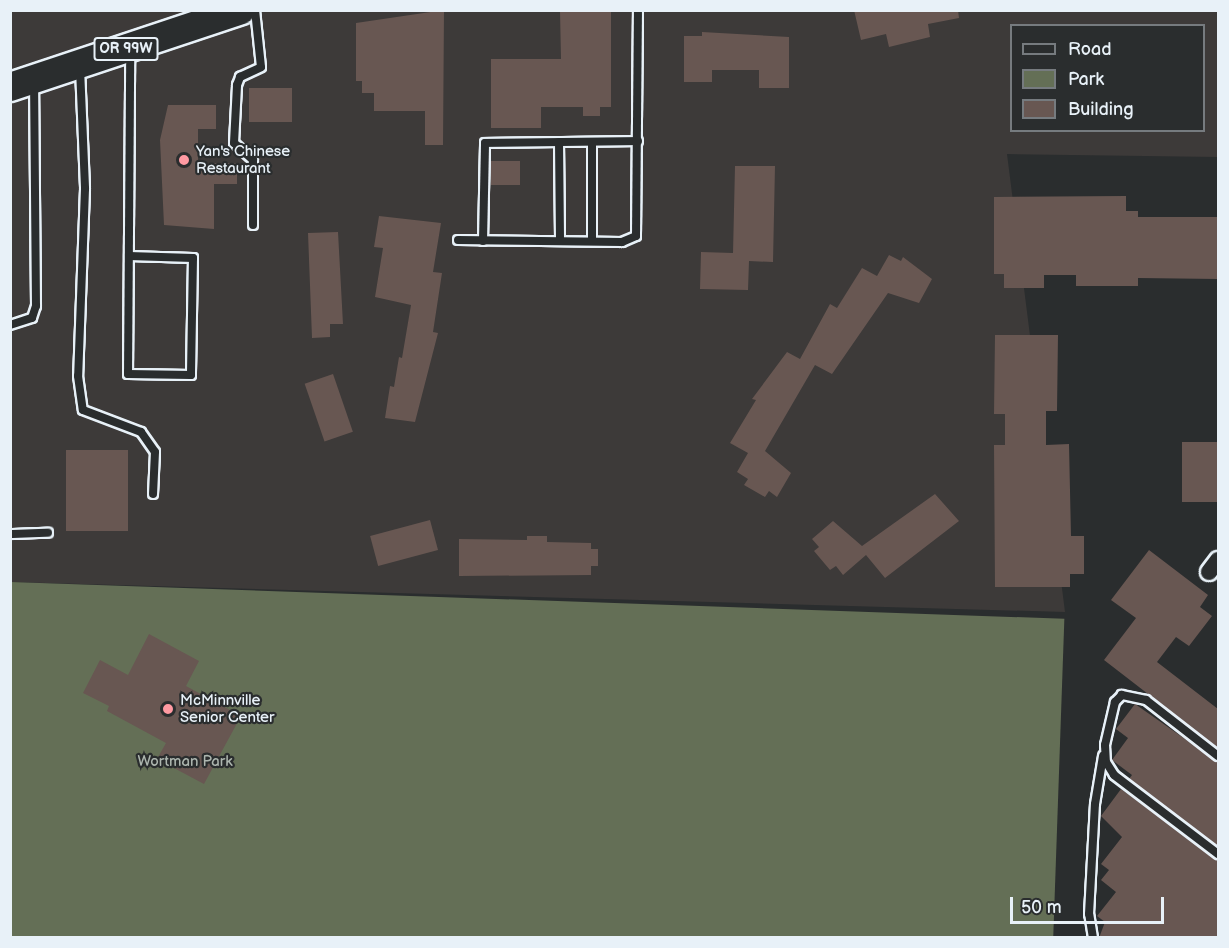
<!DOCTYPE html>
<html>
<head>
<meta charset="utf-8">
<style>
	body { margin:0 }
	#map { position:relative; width:1229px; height:948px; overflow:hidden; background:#2a2d2e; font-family:"Balsamiq Sans",sans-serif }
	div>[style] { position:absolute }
	.built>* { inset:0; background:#3d3a39 }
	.green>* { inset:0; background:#646f56; transform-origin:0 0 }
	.building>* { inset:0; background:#685752; transform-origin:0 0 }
	.roads { filter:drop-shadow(2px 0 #e8f1f8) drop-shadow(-2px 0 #e8f1f8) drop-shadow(0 2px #e8f1f8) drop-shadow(0 -2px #e8f1f8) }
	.service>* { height:8px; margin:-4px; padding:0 4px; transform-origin:4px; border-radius:4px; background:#2a2d2e }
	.minor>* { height:16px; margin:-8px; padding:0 8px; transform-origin:8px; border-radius:8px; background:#2a2d2e }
	.trunk>* { height:28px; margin:-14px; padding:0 14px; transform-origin:14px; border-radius:14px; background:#2a2d2e }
	.dots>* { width:16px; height:16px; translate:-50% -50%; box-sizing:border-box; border:3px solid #2a2d2e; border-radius:50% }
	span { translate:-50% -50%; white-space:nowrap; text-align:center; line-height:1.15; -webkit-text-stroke:4.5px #2a2d2e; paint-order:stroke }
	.shield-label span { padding:2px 4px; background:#2a2d2e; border:2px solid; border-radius:4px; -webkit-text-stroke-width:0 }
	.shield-label { font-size:14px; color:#e8f1f8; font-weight:700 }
	.poi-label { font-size:15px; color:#e8f1f8 }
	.left { translate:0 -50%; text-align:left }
	.park-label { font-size:15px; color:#adb6af }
	.frame { position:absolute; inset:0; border:12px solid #e8f1f8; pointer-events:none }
	.legend { position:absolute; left:1010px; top:24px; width:195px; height:108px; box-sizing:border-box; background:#2a2d2e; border:2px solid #767b7f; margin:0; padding:8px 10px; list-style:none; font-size:18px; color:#e8f1f8 }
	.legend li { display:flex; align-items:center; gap:12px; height:30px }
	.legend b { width:30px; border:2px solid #767b7f }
	.scale { position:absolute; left:1010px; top:897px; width:154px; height:27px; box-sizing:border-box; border:3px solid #e8f1f8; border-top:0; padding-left:8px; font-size:18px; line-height:21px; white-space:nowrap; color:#e8f1f8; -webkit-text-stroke:4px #2a2d2e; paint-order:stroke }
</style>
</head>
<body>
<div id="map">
	<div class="built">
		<i style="clip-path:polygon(evenodd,11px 11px,1218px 11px,1218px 157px,1007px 154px,1065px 612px,11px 582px,11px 11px,1012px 26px,1204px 26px,1204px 130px,1012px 130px,1012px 26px)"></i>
	</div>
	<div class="green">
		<i style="left:11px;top:582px;width:1054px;height:356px;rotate:2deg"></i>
	</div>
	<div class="building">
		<i style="clip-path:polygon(444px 10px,443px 145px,425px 145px,425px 111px,374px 111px,374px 93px,362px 93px,362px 81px,356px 81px,356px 23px)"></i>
		<i style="clip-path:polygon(611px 10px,611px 107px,600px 107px,600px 116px,583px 116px,583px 107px,541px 107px,541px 128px,491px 128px,491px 59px,561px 59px,560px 11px)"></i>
		<i style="clip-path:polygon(854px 10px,958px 10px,959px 18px,928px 24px,930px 37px,889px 47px,886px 34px,861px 40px)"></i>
		<i style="clip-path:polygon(702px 32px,789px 37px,789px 88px,759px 88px,759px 70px,712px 70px,712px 82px,684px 82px,684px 36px,702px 36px)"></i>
		<i style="left:249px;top:88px;width:43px;height:34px"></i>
		<i style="clip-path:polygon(168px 105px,216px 105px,216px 129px,198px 129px,198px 163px,237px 163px,237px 184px,214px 184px,214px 229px,164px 225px,160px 140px)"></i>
		<i style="left:491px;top:161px;width:29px;height:24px"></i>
		<i style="clip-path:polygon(735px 166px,775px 166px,773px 262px,749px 261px,748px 290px,700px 289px,701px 252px,733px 253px)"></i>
		<i style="clip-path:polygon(1126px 196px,1126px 211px,1138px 211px,1138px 217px,1218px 217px,1218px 279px,1138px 278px,1138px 286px,1076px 286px,1076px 275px,1044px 275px,1044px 288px,1004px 288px,1004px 274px,994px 274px,994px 197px)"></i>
		<i style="clip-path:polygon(379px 216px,441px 223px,433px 272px,442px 273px,433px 332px,438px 333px,415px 422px,385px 418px,390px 386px,394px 387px,399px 357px,402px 358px,411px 305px,375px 297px,383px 248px,374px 247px)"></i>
		<i style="clip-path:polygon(338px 232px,343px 324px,330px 324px,330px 337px,312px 338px,308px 233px)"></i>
		<i style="clip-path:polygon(889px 255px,901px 261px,903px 257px,932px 279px,919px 303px,888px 293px,832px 374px,815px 365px,765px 451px,791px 473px,777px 497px,769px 491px,765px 497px,744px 485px,748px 479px,737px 472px,748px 453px,730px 443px,756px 400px,752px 399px,787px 352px,800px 359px,830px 304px,837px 308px,862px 268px,877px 276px)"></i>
		<i style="clip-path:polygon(995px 335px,1058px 335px,1057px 411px,1046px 411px,1046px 445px,1069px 444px,1071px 536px,1084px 536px,1084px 574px,1070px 574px,1070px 587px,995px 587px,994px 445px,1005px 445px,1005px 414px,994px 414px)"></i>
		<i style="left:333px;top:374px;width:61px;height:30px;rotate:71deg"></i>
		<i style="left:1182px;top:442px;width:36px;height:60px"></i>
		<i style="left:66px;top:450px;width:62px;height:81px"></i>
		<i style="clip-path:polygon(935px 494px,959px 521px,885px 578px,866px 555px,843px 575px,836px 566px,830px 570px,814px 551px,819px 547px,812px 539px,833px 521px,862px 546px)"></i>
		<i style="left:430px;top:520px;width:31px;height:62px;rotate:75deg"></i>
		<i style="clip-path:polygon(527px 536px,547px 536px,547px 542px,591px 543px,591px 549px,598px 549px,598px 566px,591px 566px,591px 575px,459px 576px,459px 539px,527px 540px)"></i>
		<i style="clip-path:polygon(1149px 550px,1208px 595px,1200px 607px,1212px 616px,1189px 646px,1176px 637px,1157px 662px,1218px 709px,1218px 748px,1104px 660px,1136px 618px,1111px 600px)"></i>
		<i style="clip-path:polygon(149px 634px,199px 661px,186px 686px,241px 716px,204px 784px,157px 759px,166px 743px,107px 711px,109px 706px,83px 693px,100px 660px,128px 675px)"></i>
		<i style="clip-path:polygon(1135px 704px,1218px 762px,1218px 846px,1129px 779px,1132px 775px,1112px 760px,1128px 738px,1116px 729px)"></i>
		<i style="clip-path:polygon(1121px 789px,1218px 860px,1218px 938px,1099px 938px,1105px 922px,1097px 916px,1116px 892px,1101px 880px,1109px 870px,1101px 864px,1122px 837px,1101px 816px)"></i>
	</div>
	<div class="roads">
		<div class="service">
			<i style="left:80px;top:68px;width:121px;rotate:87.6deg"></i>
			<i style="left:85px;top:189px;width:187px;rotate:92.1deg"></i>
			<i style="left:78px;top:376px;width:34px;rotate:82deg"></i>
			<i style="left:83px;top:410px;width:62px;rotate:20.8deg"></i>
			<i style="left:141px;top:432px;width:24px;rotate:55deg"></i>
			<i style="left:155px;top:452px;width:42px;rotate:92.7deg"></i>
			<i style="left:559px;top:142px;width:99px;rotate:89.4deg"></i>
			<i style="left:592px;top:142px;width:99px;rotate:90deg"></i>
			<i style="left:253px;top:225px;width:65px;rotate:-90deg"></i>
			<i style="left:253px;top:160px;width:25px;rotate:-138deg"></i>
			<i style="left:234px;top:143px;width:58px;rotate:-87deg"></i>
			<i style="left:237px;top:85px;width:9px;rotate:-69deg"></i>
			<i style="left:240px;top:77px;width:23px;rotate:-25deg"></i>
			<i style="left:261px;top:67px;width:57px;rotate:-96deg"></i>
			<i style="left:458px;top:240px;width:164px;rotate:0.7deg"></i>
			<i style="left:622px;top:242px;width:15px;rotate:-23deg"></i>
			<i style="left:636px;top:236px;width:226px;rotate:-89.5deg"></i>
			<i style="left:483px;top:241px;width:98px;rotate:-88.8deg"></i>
			<i style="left:485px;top:143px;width:153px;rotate:-0.7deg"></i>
			<i style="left:129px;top:256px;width:64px;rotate:1.8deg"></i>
			<i style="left:193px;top:258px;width:117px;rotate:91deg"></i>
			<i style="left:191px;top:375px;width:63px;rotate:-179.1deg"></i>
			<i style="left:128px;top:374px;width:323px;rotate:-89.6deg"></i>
			<i style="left:10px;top:325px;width:23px;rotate:-18deg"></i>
			<i style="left:32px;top:318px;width:13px;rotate:-72deg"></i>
			<i style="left:36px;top:306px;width:222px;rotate:-90.5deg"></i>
			<i style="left:10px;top:534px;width:38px;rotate:-2deg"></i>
			<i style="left:1218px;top:756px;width:91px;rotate:-142.1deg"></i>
			<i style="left:1146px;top:700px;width:25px;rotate:-168deg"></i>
			<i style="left:1122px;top:695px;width:10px;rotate:135deg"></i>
			<i style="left:1115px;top:702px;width:44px;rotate:103.1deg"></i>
			<i style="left:1105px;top:745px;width:17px;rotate:87deg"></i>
			<i style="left:1106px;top:762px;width:15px;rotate:58deg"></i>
			<i style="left:1114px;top:775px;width:131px;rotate:37.2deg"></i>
			<i style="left:1093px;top:938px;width:24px;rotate:-99deg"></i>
			<i style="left:1089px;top:914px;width:110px;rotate:-86.9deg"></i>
			<i style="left:1095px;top:804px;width:49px;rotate:-80.5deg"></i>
		</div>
		<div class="minor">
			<i style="left:1209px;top:572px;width:15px;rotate:-53deg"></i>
		</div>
		<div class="trunk">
			<i style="left:10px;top:87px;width:243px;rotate:-18.4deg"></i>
		</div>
	</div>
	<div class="dots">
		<i style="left:184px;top:160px;background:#ff9aa2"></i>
		<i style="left:168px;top:709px;background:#ff9aa2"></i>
	</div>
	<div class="shield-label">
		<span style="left:126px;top:49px">OR 99W</span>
	</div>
	<div class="poi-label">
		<span class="left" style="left:196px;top:160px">Yan's Chinese<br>Restaurant</span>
		<span class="left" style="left:180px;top:709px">McMinnville<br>Senior Center</span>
	</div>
	<div class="park-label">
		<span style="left:185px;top:762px">Wortman Park</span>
	</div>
	<div class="frame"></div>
	<ul class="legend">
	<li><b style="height:8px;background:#2a2d2e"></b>Road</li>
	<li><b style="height:16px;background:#646f56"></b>Park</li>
	<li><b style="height:16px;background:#685752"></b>Building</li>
	</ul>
	<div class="scale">50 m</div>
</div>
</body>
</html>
